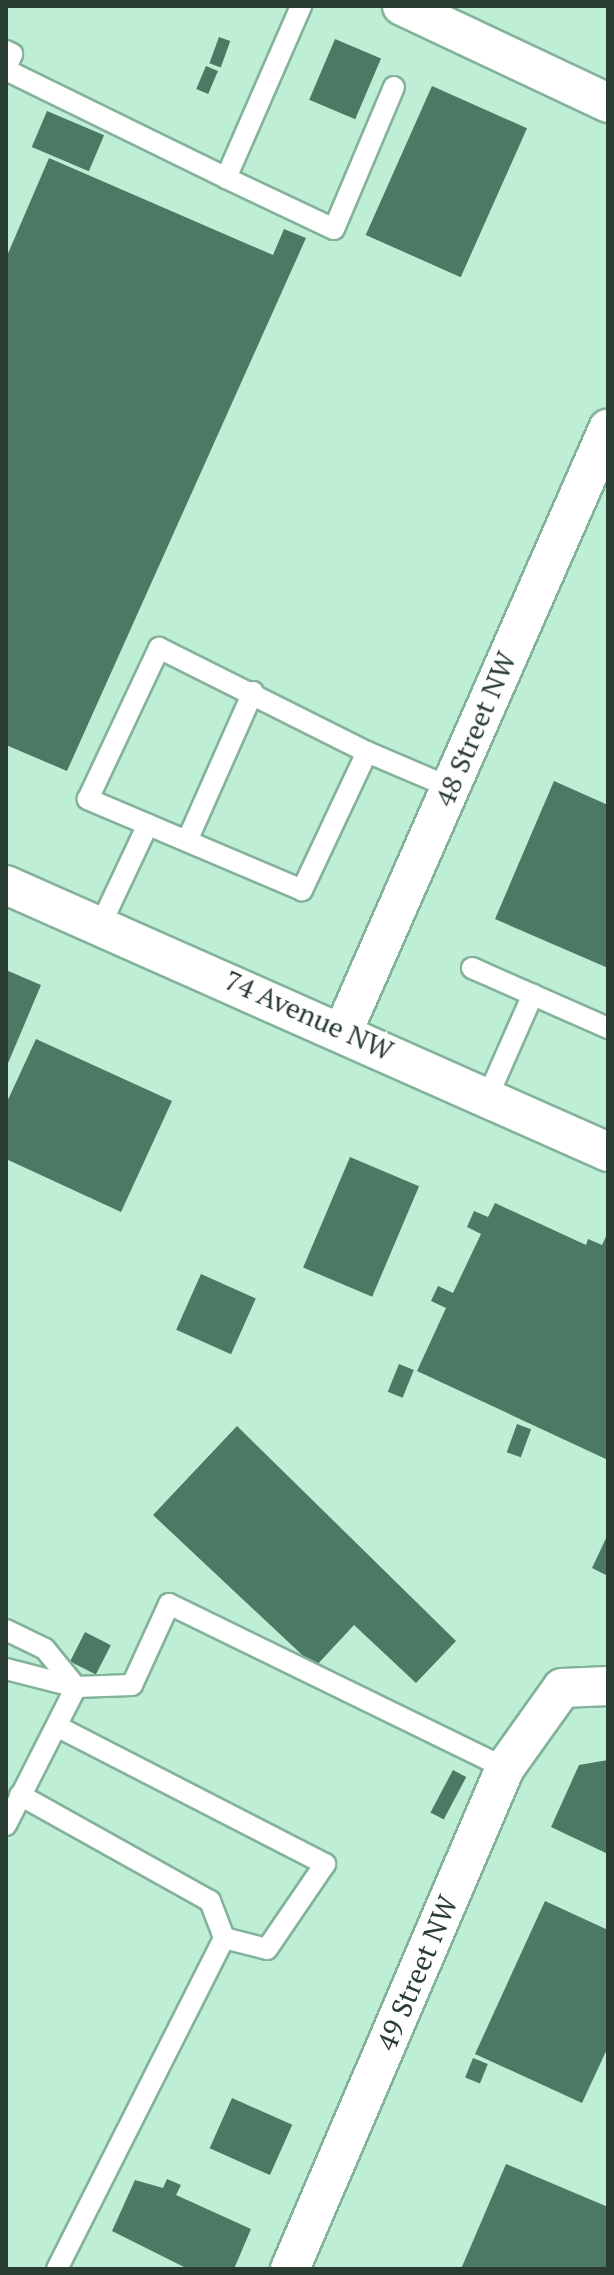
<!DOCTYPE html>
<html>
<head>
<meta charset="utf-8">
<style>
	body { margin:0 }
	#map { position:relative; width:614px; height:2275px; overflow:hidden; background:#beeed5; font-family:"PT Serif",serif }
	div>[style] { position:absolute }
	.building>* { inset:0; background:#4c7963; transform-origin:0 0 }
	.roads { filter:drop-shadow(2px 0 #83b29a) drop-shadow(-2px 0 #83b29a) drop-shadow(0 2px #83b29a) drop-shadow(0 -2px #83b29a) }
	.service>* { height:20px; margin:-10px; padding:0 10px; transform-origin:10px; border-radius:10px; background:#fff }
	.minor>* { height:38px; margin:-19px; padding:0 19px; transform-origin:19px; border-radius:19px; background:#fff }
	span { translate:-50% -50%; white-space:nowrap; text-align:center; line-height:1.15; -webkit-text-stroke:8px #fff; paint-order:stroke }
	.street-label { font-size:28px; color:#2a3d33 }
	.frame { position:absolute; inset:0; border:8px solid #2a3d33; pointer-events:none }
</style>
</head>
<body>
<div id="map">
	<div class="building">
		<i style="left:219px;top:37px;width:12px;height:28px;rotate:20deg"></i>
		<i style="left:335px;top:39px;width:50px;height:66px;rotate:23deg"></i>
		<i style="left:206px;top:66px;width:13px;height:25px;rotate:23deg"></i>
		<i style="left:432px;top:86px;width:104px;height:163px;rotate:24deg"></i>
		<i style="left:47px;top:111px;width:62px;height:39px;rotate:23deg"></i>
		<i style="clip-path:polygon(49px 158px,273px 255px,284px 229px,306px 238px,67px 771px,6px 745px,6px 258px)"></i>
		<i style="clip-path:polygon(554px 781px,608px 805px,608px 968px,495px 919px)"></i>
		<i style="clip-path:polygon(6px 970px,41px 985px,6px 1068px)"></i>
		<i style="clip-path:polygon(36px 1039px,172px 1101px,121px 1212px,6px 1159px,6px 1104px)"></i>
		<i style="left:350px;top:1157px;width:75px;height:120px;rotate:23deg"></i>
		<i style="clip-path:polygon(495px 1203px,586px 1245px,588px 1239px,602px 1245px,608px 1232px,608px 1460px,417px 1371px,446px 1308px,431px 1301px,438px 1286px,453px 1293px,481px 1234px,467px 1227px,474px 1211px,488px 1217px)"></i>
		<i style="left:201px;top:1274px;width:60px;height:61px;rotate:24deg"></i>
		<i style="left:399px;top:1364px;width:16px;height:30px;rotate:22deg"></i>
		<i style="left:517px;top:1424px;width:15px;height:30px;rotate:20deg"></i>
		<i style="clip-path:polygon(237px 1426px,456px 1641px,416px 1683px,354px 1625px,315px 1667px,153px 1515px)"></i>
		<i style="clip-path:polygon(608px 1534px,608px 1576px,592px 1568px)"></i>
		<i style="left:85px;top:1632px;width:29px;height:33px;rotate:27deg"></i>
		<i style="clip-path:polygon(608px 1760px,608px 1854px,551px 1827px,579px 1765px)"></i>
		<i style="left:453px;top:1770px;width:15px;height:48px;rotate:28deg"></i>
		<i style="clip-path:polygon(545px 1901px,608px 1930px,608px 2047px,582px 2103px,475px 2054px)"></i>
		<i style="left:473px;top:2058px;width:16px;height:21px;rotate:22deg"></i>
		<i style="left:232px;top:2098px;width:66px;height:55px;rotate:24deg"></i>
		<i style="clip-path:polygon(506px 2164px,608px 2207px,608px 2269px,461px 2269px)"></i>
		<i style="clip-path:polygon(167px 2179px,181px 2185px,176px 2195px,251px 2229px,234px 2269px,188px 2269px,112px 2231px,135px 2180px,163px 2188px)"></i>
	</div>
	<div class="roads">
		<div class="service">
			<i style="left:6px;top:51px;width:7px;rotate:27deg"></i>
			<i style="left:12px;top:54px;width:15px;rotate:113deg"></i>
			<i style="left:6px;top:70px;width:245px;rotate:26.1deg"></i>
			<i style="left:226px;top:178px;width:188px;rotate:-66.4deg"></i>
			<i style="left:226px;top:178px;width:119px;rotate:25.3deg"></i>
			<i style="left:334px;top:229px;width:154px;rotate:-67.1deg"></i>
			<i style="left:159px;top:648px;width:233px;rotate:26.6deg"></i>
			<i style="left:367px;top:752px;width:153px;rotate:115.2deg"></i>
			<i style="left:302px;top:890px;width:233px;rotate:-157deg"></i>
			<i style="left:88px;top:799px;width:167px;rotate:-64.8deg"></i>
			<i style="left:367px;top:752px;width:89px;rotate:23.1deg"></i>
			<i style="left:187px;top:841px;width:163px;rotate:-66.1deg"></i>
			<i style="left:101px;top:924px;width:110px;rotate:-64.8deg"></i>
			<i style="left:472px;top:968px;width:149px;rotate:23.8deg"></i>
			<i style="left:488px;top:1096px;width:111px;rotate:-66.2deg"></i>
			<i style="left:6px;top:1630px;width:43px;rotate:26deg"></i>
			<i style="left:45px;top:1649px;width:49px;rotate:50.8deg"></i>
			<i style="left:6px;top:1669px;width:72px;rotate:14.4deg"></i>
			<i style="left:20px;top:1795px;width:218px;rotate:29.2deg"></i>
			<i style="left:210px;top:1901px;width:40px;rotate:69deg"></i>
			<i style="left:6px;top:1825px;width:155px;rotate:-63.1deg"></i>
			<i style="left:76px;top:1687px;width:56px;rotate:-2deg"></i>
			<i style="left:132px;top:1685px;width:89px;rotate:-65.4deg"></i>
			<i style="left:169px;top:1604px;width:374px;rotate:26deg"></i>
			<i style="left:57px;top:2269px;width:371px;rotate:-63.2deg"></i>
			<i style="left:224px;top:1938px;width:44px;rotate:14.3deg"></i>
			<i style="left:267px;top:1949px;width:103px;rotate:-55.7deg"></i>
			<i style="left:325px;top:1864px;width:301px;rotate:-152.8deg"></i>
		</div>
		<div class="minor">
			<i style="left:402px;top:6px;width:228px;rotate:25.2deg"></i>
			<i style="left:6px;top:885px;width:659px;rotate:23.92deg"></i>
			<i style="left:344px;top:1029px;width:656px;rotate:-66.25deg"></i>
			<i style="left:290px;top:2269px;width:545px;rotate:-66.77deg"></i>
			<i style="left:505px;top:1768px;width:98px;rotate:-54.5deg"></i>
			<i style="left:562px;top:1688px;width:46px;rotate:-2.5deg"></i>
		</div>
	</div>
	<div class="street-label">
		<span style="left:475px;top:729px;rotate:-67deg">48 Street NW</span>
		<span style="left:309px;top:1015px;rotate:24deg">74 Avenue NW</span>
		<span style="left:417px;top:1973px;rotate:-67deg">49 Street NW</span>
	</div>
	<div class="frame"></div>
</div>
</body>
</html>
